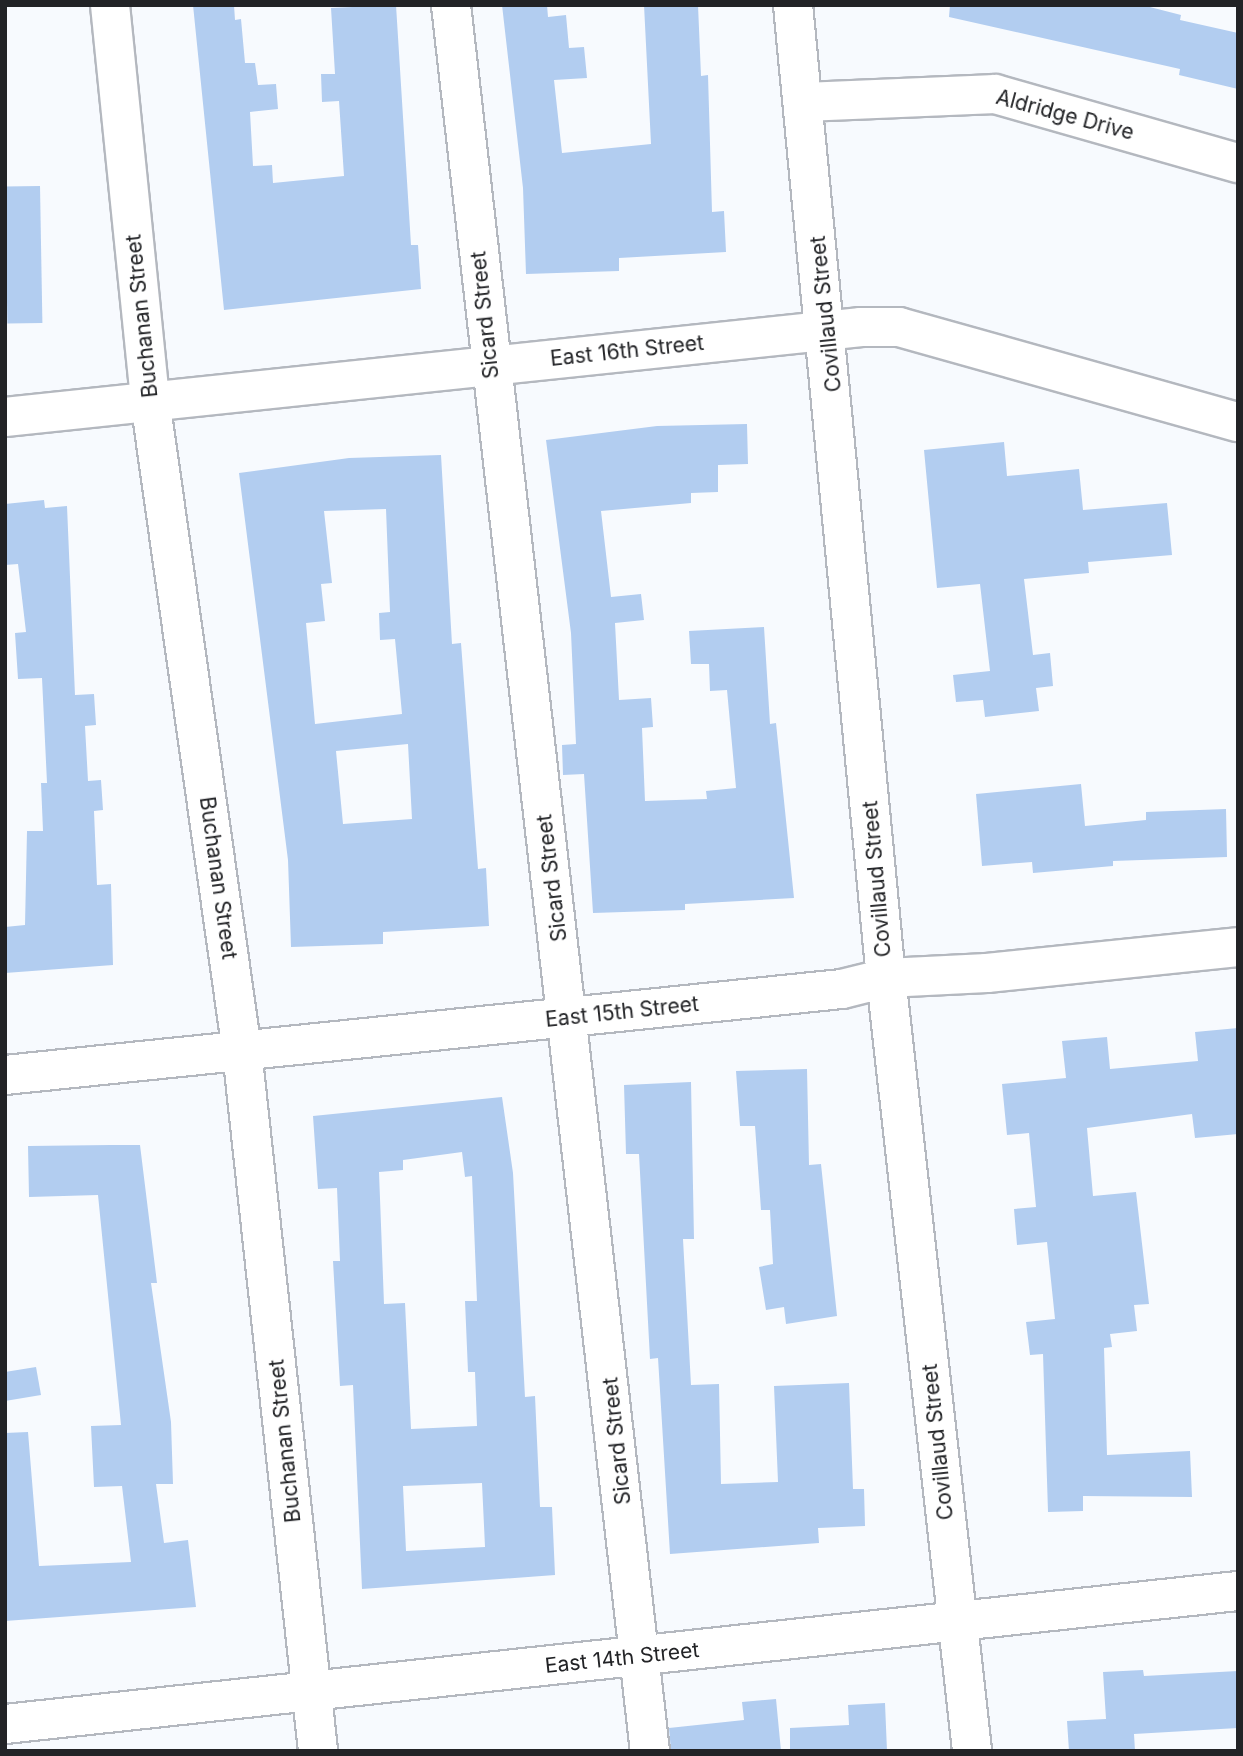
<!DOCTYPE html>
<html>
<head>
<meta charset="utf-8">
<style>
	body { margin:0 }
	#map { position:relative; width:1243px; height:1756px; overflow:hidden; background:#f7fafe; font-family:Inter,sans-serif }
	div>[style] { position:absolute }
	.building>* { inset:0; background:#b2cdf0; transform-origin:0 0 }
	.roads { filter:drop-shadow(2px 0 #b4b8bf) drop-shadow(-2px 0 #b4b8bf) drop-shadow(0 2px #b4b8bf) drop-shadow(0 -2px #b4b8bf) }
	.minor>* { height:38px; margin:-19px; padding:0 19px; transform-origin:19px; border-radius:19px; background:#fff }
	span { translate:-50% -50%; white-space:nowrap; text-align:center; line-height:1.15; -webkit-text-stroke:7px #fff; paint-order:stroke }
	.street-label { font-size:21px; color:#222326 }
	.frame { position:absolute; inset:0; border:7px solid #222326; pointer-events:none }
</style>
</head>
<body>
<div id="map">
	<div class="building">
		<i style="clip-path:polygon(193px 5px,234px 5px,235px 20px,241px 19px,245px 63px,255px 63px,258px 85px,276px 84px,278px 109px,250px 112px,253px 166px,272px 165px,273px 183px,344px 176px,339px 101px,322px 102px,321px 74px,335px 74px,331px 8px,396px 5px,411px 245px,418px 245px,421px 289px,224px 310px)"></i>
		<i style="clip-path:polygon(502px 5px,547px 5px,548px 17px,566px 15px,569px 48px,584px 47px,587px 78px,554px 80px,562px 153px,651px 144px,644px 5px,698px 5px,701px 76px,708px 75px,712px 212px,724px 211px,726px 252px,619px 258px,619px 271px,526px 274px,523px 188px)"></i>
		<i style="clip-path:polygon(950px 5px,1142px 5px,1181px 15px,1180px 20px,1238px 33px,1238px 89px,1179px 75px,1180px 69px,949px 17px)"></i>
		<i style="left:40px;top:186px;width:137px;height:35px;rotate:89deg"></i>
		<i style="clip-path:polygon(747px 424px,748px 464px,718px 465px,718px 492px,691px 493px,691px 503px,601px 511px,611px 597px,641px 594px,644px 620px,615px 623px,619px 700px,651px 698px,653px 727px,642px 728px,645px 801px,707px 799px,706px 791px,736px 788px,727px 690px,710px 691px,709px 664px,691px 664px,689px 631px,764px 627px,770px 724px,776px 723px,794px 898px,685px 904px,685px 910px,593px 913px,584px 774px,563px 775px,562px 745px,576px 744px,571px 633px,546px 440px,657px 426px)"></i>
		<i style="clip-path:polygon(1004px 442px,1007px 476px,1079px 469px,1083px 510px,1167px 503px,1172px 555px,1088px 562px,1089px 573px,1024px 579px,1033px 655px,1050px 653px,1053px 686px,1036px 688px,1039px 711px,985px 717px,983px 700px,956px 702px,953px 675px,990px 671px,980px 584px,937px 588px,924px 450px)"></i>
		<i style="clip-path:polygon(evenodd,441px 455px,452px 644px,461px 643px,478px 869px,486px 868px,489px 926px,383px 932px,383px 944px,291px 947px,288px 860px,239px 473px,349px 458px,441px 455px,386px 509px,390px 612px,379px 613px,380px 640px,395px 639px,402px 714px,315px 724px,306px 623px,325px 621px,321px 584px,332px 583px,324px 511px,386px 509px,441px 455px,408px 744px,412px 819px,343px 824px,336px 751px,408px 744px)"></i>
		<i style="clip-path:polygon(44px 500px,45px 508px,67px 506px,75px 695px,94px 694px,96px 725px,85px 726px,88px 781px,101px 780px,103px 810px,94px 811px,97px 885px,111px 884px,113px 965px,5px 973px,5px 927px,25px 925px,27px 831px,43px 831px,41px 783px,47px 783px,42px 678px,18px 679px,15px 633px,26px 632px,18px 564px,5px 565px,5px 504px)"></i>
		<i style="clip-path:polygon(1081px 784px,1085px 826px,1146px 820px,1146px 812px,1226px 809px,1227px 857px,1113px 861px,1113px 866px,1033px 873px,1032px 862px,982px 866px,976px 794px)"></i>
		<i style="clip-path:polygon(1238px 1028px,1238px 1134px,1195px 1138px,1192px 1114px,1087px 1128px,1093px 1196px,1136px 1192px,1149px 1304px,1134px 1305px,1137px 1331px,1110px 1334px,1112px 1347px,1104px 1348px,1107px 1455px,1190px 1451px,1192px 1497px,1083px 1496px,1083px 1511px,1048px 1512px,1043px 1354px,1030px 1355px,1026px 1322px,1055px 1319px,1047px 1242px,1017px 1245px,1014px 1209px,1036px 1207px,1029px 1133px,1007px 1135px,1002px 1084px,1066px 1078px,1062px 1041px,1107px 1037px,1110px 1069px,1198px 1061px,1195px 1032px)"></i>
		<i style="clip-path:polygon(807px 1069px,809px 1165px,821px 1164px,837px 1316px,786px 1324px,784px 1307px,766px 1310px,759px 1267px,773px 1264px,770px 1210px,761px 1210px,755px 1126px,740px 1126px,736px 1071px)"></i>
		<i style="clip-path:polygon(691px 1082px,694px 1239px,683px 1239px,691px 1385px,719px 1384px,721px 1484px,778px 1482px,774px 1386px,849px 1383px,853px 1489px,864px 1489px,865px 1526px,818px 1528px,819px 1543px,670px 1554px,658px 1358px,650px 1359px,639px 1154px,626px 1154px,624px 1085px)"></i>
		<i style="clip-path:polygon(evenodd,502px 1097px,513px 1173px,525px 1397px,535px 1396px,540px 1507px,552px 1507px,555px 1575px,362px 1589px,353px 1385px,340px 1386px,333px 1261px,340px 1261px,337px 1188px,318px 1189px,313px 1116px,502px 1097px,462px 1152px,465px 1177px,472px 1176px,477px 1301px,465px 1301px,468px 1372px,475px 1372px,477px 1426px,411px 1429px,405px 1303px,384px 1304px,379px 1172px,403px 1170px,403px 1160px,462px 1152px,502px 1097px,482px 1483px,485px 1547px,406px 1551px,403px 1486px,482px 1483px)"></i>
		<i style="clip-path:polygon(111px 1145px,140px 1145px,157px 1283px,151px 1283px,171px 1422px,173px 1484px,156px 1484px,164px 1543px,188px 1540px,196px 1607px,5px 1621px,5px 1433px,28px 1432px,39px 1566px,131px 1562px,122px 1486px,94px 1487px,91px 1426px,121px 1425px,98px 1195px,29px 1197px,28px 1146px)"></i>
		<i style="clip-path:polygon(36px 1367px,41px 1395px,5px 1401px,5px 1372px)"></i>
		<i style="clip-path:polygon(1143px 1670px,1144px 1676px,1238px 1671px,1238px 1728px,1134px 1734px,1135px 1751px,1069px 1751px,1067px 1721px,1106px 1719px,1103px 1672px)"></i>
		<i style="clip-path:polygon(776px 1699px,781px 1751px,671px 1751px,669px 1728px,744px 1720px,742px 1702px)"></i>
		<i style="clip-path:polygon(885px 1703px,887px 1751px,790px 1751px,790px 1728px,849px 1725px,848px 1705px)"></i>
	</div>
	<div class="roads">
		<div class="minor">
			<i style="left:110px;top:5px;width:397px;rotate:84.2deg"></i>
			<i style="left:150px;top:400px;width:657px;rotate:81.96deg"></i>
			<i style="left:242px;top:1051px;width:704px;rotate:83.8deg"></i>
			<i style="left:451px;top:5px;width:1757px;rotate:83.5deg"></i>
			<i style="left:793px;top:5px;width:977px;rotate:84.54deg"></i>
			<i style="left:886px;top:978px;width:778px;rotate:83.65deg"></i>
			<i style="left:805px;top:102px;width:190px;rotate:-2.4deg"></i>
			<i style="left:995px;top:94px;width:253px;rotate:15.9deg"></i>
			<i style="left:5px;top:417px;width:861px;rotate:-6deg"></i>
			<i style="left:861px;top:327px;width:38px"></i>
			<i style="left:899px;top:327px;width:352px;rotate:15.7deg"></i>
			<i style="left:5px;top:1075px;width:841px;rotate:-5.87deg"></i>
			<i style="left:842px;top:989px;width:45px;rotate:-14deg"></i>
			<i style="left:886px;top:978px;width:101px;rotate:-2.8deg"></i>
			<i style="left:987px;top:973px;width:252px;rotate:-5.9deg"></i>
			<i style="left:5px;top:1724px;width:1240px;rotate:-6.16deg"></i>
		</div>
	</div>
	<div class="street-label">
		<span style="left:1065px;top:115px;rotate:15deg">Aldridge Drive</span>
		<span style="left:826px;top:314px;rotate:-96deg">Covillaud Street</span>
		<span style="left:485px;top:315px;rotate:-96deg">Sicard Street</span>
		<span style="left:142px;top:316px;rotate:-96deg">Buchanan Street</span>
		<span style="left:627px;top:351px;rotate:-6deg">East 16th Street</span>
		<span style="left:218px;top:878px;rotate:82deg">Buchanan Street</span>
		<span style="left:552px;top:878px;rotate:-97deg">Sicard Street</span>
		<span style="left:877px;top:879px;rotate:-95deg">Covillaud Street</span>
		<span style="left:622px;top:1012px;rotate:-6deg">East 15th Street</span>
		<span style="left:285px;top:1441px;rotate:-96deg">Buchanan Street</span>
		<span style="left:617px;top:1441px;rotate:-96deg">Sicard Street</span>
		<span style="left:938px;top:1442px;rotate:-96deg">Covillaud Street</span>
		<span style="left:622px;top:1658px;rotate:-6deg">East 14th Street</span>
	</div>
	<div class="frame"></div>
</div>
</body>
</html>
